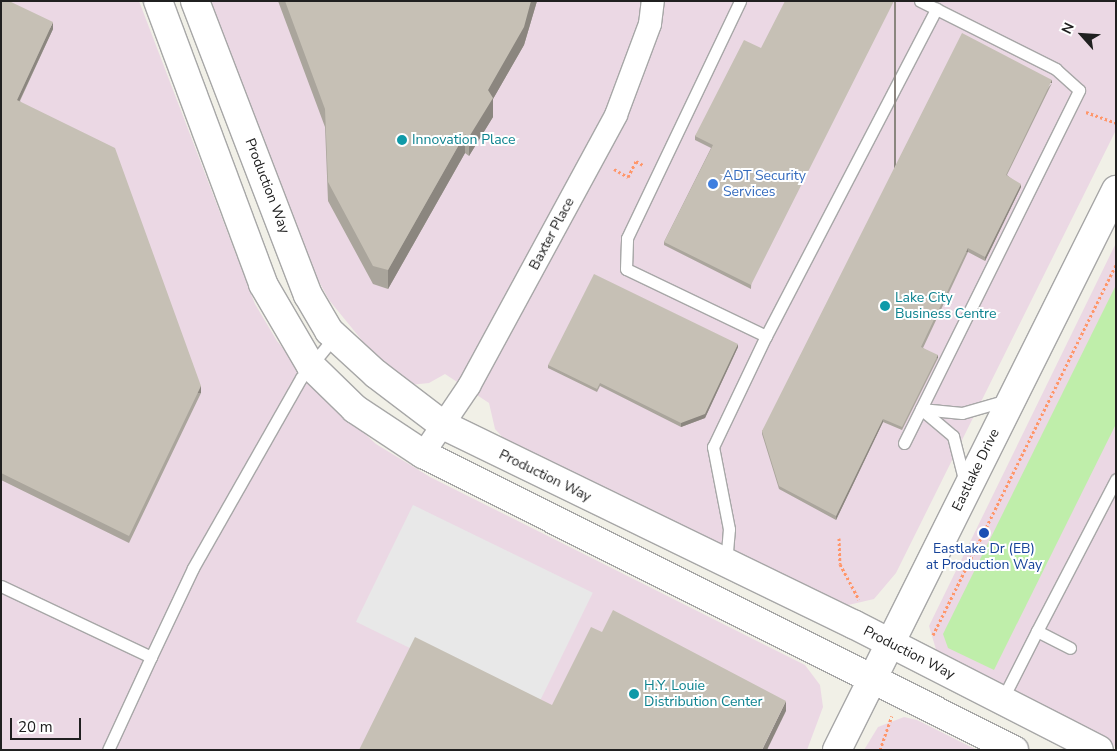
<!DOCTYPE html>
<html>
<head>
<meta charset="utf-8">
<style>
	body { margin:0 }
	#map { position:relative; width:1117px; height:751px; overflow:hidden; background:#f1f0e7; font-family:"Nunito Sans",sans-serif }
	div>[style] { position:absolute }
	.industrial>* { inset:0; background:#ebd8e4 }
	.grass>* { inset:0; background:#bfeeaa }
	.parking>* { inset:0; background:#e8e8e8; transform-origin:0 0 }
	.path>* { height:3px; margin-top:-1.5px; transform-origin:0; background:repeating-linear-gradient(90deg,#ff966a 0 2.5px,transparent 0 5px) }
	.roads { filter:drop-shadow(1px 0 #a7a7a7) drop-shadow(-1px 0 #a7a7a7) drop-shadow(0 1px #a7a7a7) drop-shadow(0 -1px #a7a7a7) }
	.service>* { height:11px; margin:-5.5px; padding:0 5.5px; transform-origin:5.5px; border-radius:5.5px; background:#fff }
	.minor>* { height:22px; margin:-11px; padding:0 11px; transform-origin:11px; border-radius:11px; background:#fff }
	.tertiary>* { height:28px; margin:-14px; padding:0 14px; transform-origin:14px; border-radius:14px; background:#fff }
	.wall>* { inset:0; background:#aaa59c }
	.shaded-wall>* { inset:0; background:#8b867f; transform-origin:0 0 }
	.building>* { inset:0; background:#c6c0b5 }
	.dots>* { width:14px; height:14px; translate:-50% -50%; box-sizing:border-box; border:2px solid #fff; border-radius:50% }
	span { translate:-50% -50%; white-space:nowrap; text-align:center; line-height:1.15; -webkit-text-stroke:4px #fff; paint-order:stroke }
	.culture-label { font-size:14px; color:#0d838f }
	.left { translate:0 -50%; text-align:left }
	.shop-label { font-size:14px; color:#366cbe }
	.street-label { font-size:14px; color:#202020 }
	.transit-label { font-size:14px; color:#164399 }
	.frame { position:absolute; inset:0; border:2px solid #202020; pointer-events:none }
	.north { position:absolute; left:1057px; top:10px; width:50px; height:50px; -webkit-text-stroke:4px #fff; paint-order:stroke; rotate:296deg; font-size:14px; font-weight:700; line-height:20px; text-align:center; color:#202020 }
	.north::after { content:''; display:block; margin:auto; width:18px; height:22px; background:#202020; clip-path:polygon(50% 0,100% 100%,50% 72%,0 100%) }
	.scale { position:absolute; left:10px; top:718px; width:71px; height:22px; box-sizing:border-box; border:2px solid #202020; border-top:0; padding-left:6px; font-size:15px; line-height:18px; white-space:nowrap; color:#202020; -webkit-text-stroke:4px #fff; paint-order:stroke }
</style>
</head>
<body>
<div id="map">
	<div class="industrial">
		<i style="clip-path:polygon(1px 1px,139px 1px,255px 304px,277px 341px,318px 391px,376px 444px,430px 477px,805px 665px,820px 685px,823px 707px,807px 750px,1px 750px)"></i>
		<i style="clip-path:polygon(208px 1px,1116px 1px,1116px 130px,896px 573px,874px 599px,844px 606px,507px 442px,495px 429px,489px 403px,445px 374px,429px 383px,410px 385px,378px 360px,329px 300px,310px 265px)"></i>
		<i style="clip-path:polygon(1116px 243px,1116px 747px,937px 653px,929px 626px)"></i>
		<i style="clip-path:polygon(904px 717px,917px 720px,977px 750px,864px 750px,878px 727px)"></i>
	</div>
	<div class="grass">
		<i style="clip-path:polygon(1116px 285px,1116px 424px,994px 670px,948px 648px,943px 634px)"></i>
	</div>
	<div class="parking">
		<i style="left:413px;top:505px;width:200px;height:130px;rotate:26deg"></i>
	</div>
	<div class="path">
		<i style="left:1086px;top:112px;width:32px;rotate:20deg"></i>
		<i style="left:614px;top:169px;width:16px;rotate:30deg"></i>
		<i style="left:628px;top:177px;width:18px;rotate:-63deg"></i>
		<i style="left:636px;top:161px;width:8px;rotate:30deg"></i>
		<i style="left:839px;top:538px;width:26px;rotate:88deg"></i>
		<i style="left:840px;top:564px;width:40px;rotate:62deg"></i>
		<i style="left:933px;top:635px;width:414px;rotate:-63.7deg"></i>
		<i style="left:880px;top:750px;width:36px;rotate:-71deg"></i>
	</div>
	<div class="roads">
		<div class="service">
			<i style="left:766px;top:336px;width:369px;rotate:-62.5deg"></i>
			<i style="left:921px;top:409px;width:42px;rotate:40.2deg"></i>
			<i style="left:953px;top:436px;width:49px;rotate:75.7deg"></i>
			<i style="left:921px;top:409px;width:41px;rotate:5.6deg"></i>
			<i style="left:962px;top:413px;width:47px;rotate:-16.1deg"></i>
			<i style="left:904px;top:443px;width:394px;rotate:-63.6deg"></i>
			<i style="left:1079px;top:90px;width:31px;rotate:-138deg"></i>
			<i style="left:1056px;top:69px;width:152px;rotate:-153.4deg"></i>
			<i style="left:726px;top:563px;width:34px;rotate:-85deg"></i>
			<i style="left:729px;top:529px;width:84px;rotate:-101deg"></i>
			<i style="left:713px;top:447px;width:123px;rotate:-64.5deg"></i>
			<i style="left:766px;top:336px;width:155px;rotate:-154.4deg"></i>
			<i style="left:626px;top:269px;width:31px;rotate:-88deg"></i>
			<i style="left:627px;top:238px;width:263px;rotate:-64.5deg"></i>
			<i style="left:1px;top:586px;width:166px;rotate:25.3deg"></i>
			<i style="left:151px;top:657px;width:102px;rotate:114.8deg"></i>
			<i style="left:1037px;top:631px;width:171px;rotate:-62.5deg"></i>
			<i style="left:151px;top:657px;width:98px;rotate:-64.7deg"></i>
			<i style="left:193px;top:568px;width:219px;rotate:-60.4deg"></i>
			<i style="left:301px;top:378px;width:54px;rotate:-51deg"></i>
			<i style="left:1002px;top:700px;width:77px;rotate:-63.1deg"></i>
			<i style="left:1037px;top:631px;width:37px;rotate:27deg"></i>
		</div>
		<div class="minor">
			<i style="left:423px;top:454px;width:82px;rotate:-55.9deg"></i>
			<i style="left:469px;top:386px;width:308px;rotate:-61.5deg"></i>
			<i style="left:616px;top:115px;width:97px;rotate:-69.5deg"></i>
			<i style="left:650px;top:24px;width:23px;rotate:-83deg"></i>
		</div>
		<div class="tertiary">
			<i style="left:158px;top:1px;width:302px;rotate:69.6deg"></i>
			<i style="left:263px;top:284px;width:95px;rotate:59.7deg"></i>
			<i style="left:311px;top:366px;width:62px;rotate:44.3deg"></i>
			<i style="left:355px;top:409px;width:82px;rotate:33.5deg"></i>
			<i style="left:423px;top:454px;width:661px;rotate:26.6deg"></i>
			<i style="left:195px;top:1px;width:315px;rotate:69deg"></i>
			<i style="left:308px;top:295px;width:42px;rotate:59.7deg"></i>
			<i style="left:329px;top:331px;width:64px;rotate:42.5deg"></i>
			<i style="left:376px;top:374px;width:84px;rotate:37.3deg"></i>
			<i style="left:443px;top:425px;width:456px;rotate:25.9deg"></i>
			<i style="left:853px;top:624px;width:276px;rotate:27.1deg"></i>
			<i style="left:837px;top:750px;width:626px;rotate:-63.52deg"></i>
		</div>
	</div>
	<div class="wall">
		<i style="clip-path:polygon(1px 1px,53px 29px,20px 101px,201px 393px,129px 543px,1px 480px)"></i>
		<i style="clip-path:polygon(278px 1px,537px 1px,524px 45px,493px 99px,493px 117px,469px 156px,465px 153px,388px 289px,373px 284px,328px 201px,325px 127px)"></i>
		<i style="clip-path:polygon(761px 48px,751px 289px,664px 245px,664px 242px,711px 148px,695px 140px,695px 136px)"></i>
		<i style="clip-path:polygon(1052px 83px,1007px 175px,1021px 187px,985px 261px,968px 252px,923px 348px,938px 358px,902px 430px,883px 422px,836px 520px,779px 489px,762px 434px,762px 431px)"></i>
		<i style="clip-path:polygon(738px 347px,705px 418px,681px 427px,600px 386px,597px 392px,548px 368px,548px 365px)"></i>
	</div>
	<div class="shaded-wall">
		<i style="clip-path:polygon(531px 1px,537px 1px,524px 45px,493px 99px,493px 117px,469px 156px,469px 137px,488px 90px)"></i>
		<i style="left:894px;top:1px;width:2px;height:318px"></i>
		<i style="clip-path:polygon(53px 22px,53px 29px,17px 106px,17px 100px)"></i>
		<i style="left:1052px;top:80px;width:3px;height:106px;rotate:90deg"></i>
		<i style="clip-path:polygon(465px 134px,465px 153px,388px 289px,388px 270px)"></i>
		<i style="clip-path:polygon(1021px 184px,1021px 187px,985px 261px,985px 257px)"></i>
		<i style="left:968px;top:248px;width:4px;height:110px;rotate:90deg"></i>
		<i style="clip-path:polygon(738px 344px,738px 347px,705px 418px,681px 427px,681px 423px)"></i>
		<i style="left:938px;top:355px;width:3px;height:80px;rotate:90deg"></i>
		<i style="left:201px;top:386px;width:7px;height:166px;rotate:90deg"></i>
		<i style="clip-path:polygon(883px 419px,883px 422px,836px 520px,836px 516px)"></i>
		<i style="clip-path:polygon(786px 701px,786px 711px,767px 750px,762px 750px)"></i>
	</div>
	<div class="building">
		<i style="clip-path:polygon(1px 1px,9px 1px,53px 22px,17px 100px,115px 148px,201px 386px,129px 536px,1px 473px)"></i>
		<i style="clip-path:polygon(285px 1px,531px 1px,524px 27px,488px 90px,493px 98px,469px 137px,465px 134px,388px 270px,373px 266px,328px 182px,325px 109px)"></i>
		<i style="clip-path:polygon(785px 1px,894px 1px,751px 285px,664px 242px,713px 145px,695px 136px,744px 40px,761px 48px)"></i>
		<i style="clip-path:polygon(962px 33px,1052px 80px,1006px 175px,1021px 184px,985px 257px,968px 248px,921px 347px,938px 355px,902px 427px,883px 419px,836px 516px,779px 486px,762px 431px)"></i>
		<i style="clip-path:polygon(594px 274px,738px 344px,705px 414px,681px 423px,600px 383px,597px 389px,548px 365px)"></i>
		<i style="clip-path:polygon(613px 610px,786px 701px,762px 750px,359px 750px,415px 637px,552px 705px,591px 627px,602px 632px)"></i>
	</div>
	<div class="dots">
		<i style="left:402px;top:140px;background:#0f9aa8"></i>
		<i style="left:713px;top:184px;background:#3f7fe0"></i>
		<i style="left:885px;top:306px;background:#0f9aa8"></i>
		<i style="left:984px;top:533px;background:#1a4fb4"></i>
		<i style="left:634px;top:694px;background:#0f9aa8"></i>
	</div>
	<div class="culture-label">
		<span class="left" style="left:412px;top:140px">Innovation Place</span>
		<span class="left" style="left:895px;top:306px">Lake City<br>Business Centre</span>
		<span class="left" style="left:644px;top:694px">H.Y. Louie<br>Distribution Center</span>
	</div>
	<div class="shop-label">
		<span class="left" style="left:723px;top:184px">ADT Security<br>Services</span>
	</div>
	<div class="street-label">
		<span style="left:267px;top:186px;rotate:69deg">Production Way</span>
		<span style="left:552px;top:234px;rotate:-62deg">Baxter Place</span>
		<span style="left:976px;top:470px;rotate:-64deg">Eastlake Drive</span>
		<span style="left:545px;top:476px;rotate:26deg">Production Way</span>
		<span style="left:909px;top:653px;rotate:27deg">Production Way</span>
	</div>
	<div class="transit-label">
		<span style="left:984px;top:557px">Eastlake Dr (EB)<br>at Production Way</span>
	</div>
	<div class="frame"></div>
	<div class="north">N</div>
	<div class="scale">20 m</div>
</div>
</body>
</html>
